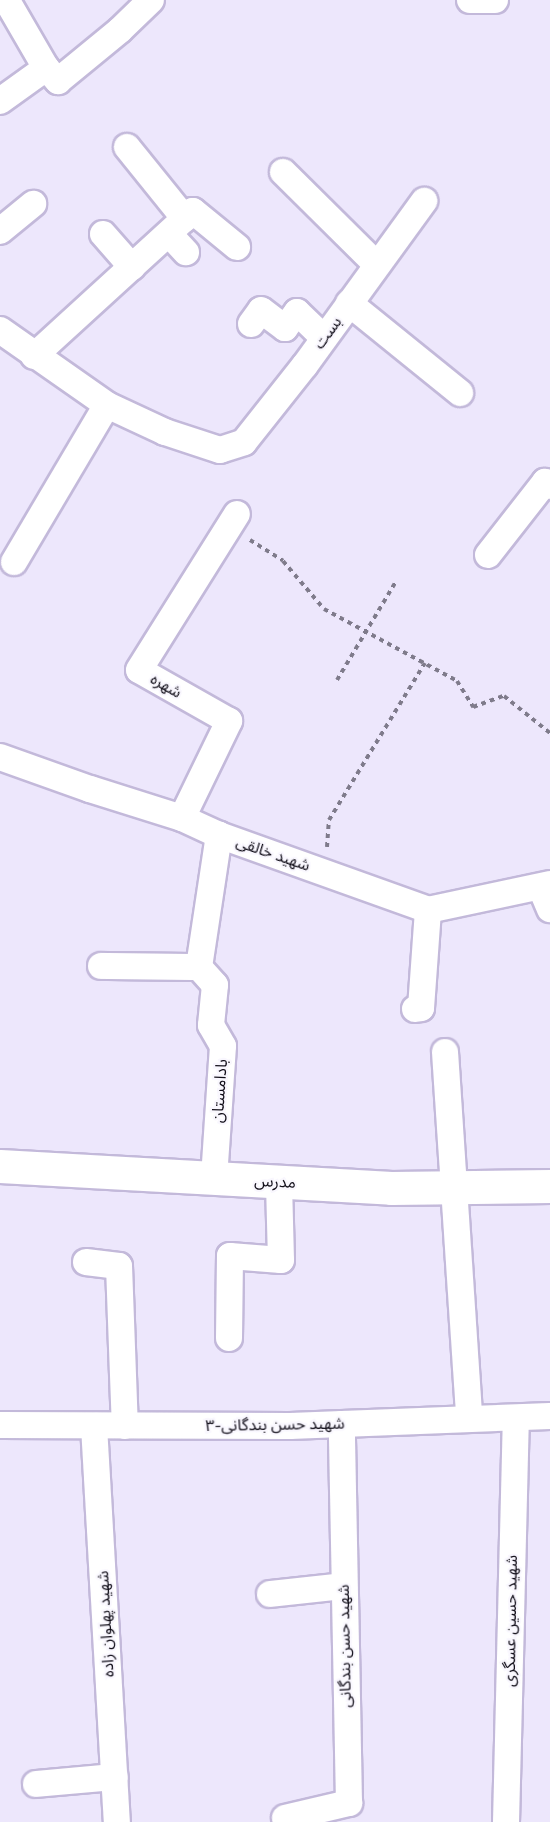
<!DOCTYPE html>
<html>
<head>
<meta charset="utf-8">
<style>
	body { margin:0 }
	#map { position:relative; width:550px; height:1822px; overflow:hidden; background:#ede7fc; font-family:Figtree,"Noto Sans Arabic",sans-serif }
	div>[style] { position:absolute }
	.path>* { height:4px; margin-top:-2px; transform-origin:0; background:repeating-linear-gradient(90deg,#7f7b8b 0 4.5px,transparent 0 9px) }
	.roads { filter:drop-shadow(2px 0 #c3b9da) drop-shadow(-2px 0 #c3b9da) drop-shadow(0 2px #c3b9da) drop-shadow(0 -2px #c3b9da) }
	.street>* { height:26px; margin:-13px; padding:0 13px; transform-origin:13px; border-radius:13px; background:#fff }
	.secondary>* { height:33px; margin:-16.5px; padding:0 16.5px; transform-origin:16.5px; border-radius:16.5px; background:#fff }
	span { translate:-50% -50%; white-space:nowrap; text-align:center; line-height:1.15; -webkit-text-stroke:4.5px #f9f7fe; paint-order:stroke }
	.street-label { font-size:16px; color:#110e19 }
</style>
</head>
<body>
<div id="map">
	<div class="path">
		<i style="left:250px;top:540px;width:39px;rotate:32deg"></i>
		<i style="left:283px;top:561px;width:63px;rotate:49.5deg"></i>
		<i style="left:324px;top:609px;width:151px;rotate:28.4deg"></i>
		<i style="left:457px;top:681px;width:31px;rotate:58deg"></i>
		<i style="left:473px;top:707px;width:33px;rotate:-20deg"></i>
		<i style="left:504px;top:696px;width:59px;rotate:38.8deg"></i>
		<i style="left:337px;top:680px;width:113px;rotate:-59.1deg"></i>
		<i style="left:327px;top:847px;width:27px;rotate:-86deg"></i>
		<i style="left:329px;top:820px;width:184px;rotate:-58.6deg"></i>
	</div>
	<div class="roads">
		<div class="street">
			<i style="left:470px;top:0;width:25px"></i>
			<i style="left:10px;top:6px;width:72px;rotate:59.9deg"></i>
			<i style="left:46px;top:68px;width:18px;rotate:47deg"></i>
			<i style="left:58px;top:81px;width:80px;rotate:-39.4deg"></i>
			<i style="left:120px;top:30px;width:43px;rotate:-44.1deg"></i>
			<i style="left:0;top:101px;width:57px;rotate:-35.7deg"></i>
			<i style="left:127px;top:147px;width:92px;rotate:51.1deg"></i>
			<i style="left:283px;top:172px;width:132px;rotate:44.7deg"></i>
			<i style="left:0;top:231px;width:43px;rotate:-39.3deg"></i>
			<i style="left:103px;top:234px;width:44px;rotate:48.7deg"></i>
			<i style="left:169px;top:234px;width:25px;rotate:47deg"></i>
			<i style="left:349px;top:303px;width:143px;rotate:39deg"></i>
			<i style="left:251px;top:324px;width:17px;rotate:-54deg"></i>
			<i style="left:261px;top:310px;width:30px;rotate:37deg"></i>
			<i style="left:285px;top:328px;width:20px;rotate:-53deg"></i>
			<i style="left:297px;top:312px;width:37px;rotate:44deg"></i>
			<i style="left:0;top:330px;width:131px;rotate:35deg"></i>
			<i style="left:107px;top:405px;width:64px;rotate:25deg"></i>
			<i style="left:165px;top:432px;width:58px;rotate:18.1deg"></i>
			<i style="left:220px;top:450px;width:25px;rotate:-18deg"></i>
			<i style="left:244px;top:442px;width:98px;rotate:-51.6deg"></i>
			<i style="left:305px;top:365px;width:203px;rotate:-54deg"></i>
			<i style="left:34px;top:356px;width:215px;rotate:-42.4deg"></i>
			<i style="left:193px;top:211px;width:57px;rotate:39.3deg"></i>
			<i style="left:488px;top:555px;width:93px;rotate:-52deg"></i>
			<i style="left:545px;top:482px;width:6px;rotate:39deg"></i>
			<i style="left:14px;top:562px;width:182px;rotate:-59.4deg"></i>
			<i style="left:0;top:757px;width:96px;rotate:19.6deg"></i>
			<i style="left:90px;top:789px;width:96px;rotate:17.5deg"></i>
			<i style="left:182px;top:818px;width:41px;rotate:24.7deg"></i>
			<i style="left:219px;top:835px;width:222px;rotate:19.7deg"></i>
			<i style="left:428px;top:910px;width:125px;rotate:-12deg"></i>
			<i style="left:182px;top:818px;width:108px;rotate:-64.1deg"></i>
			<i style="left:229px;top:721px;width:103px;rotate:-150.5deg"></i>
			<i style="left:139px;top:670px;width:184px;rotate:-57.9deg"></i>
			<i style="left:541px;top:888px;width:23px;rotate:67deg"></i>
			<i style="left:101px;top:966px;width:98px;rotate:0.6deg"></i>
			<i style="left:415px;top:1009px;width:6px;rotate:-9deg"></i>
			<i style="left:421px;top:1008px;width:98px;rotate:-85.9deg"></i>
			<i style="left:445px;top:1052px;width:367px;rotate:86.2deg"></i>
			<i style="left:214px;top:1178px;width:132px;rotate:-86.1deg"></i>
			<i style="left:223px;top:1046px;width:24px;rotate:-120deg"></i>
			<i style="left:211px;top:1025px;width:40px;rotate:-84.3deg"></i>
			<i style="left:215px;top:985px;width:24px;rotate:-132deg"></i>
			<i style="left:199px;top:967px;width:134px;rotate:-81.4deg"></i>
			<i style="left:86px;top:1262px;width:33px;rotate:7deg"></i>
			<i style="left:119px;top:1266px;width:160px;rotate:87.9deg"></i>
			<i style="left:229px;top:1338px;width:82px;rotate:-89.3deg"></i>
			<i style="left:230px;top:1256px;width:51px;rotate:4.5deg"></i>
			<i style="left:281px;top:1260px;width:78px;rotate:-91.5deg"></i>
			<i style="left:0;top:1425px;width:290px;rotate:0.2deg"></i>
			<i style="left:290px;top:1426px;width:260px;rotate:-2.2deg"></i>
			<i style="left:94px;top:1426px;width:397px;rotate:86.7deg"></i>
			<i style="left:270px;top:1594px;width:74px;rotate:-6.2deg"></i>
			<i style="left:36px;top:1784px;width:79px;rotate:-5.1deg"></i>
			<i style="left:285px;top:1818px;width:66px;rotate:-13.2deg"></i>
			<i style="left:349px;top:1803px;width:379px;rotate:-91.1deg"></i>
			<i style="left:506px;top:1822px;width:403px;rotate:-88.6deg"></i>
		</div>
		<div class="secondary">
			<i style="left:0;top:1166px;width:392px;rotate:3.2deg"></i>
			<i style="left:391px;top:1188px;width:159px;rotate:-0.7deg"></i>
		</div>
	</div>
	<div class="street-label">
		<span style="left:328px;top:333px;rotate:-54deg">بست</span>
		<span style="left:166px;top:686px;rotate:30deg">شهره</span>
		<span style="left:273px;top:854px;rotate:19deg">شهید خالقی</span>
		<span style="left:220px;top:1091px;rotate:-86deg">بادامستان</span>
		<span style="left:275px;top:1182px;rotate:3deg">مدرس</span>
		<span style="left:275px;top:1425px;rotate:-1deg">۳-شهید حسن بندگانی</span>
		<span style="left:511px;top:1621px;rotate:-89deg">شهید حسین عسگری</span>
		<span style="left:106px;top:1624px;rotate:-93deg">شهید پهلوان زاده</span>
		<span style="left:345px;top:1646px;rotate:-91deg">شهید حسن بندگانی</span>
	</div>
</div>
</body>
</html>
